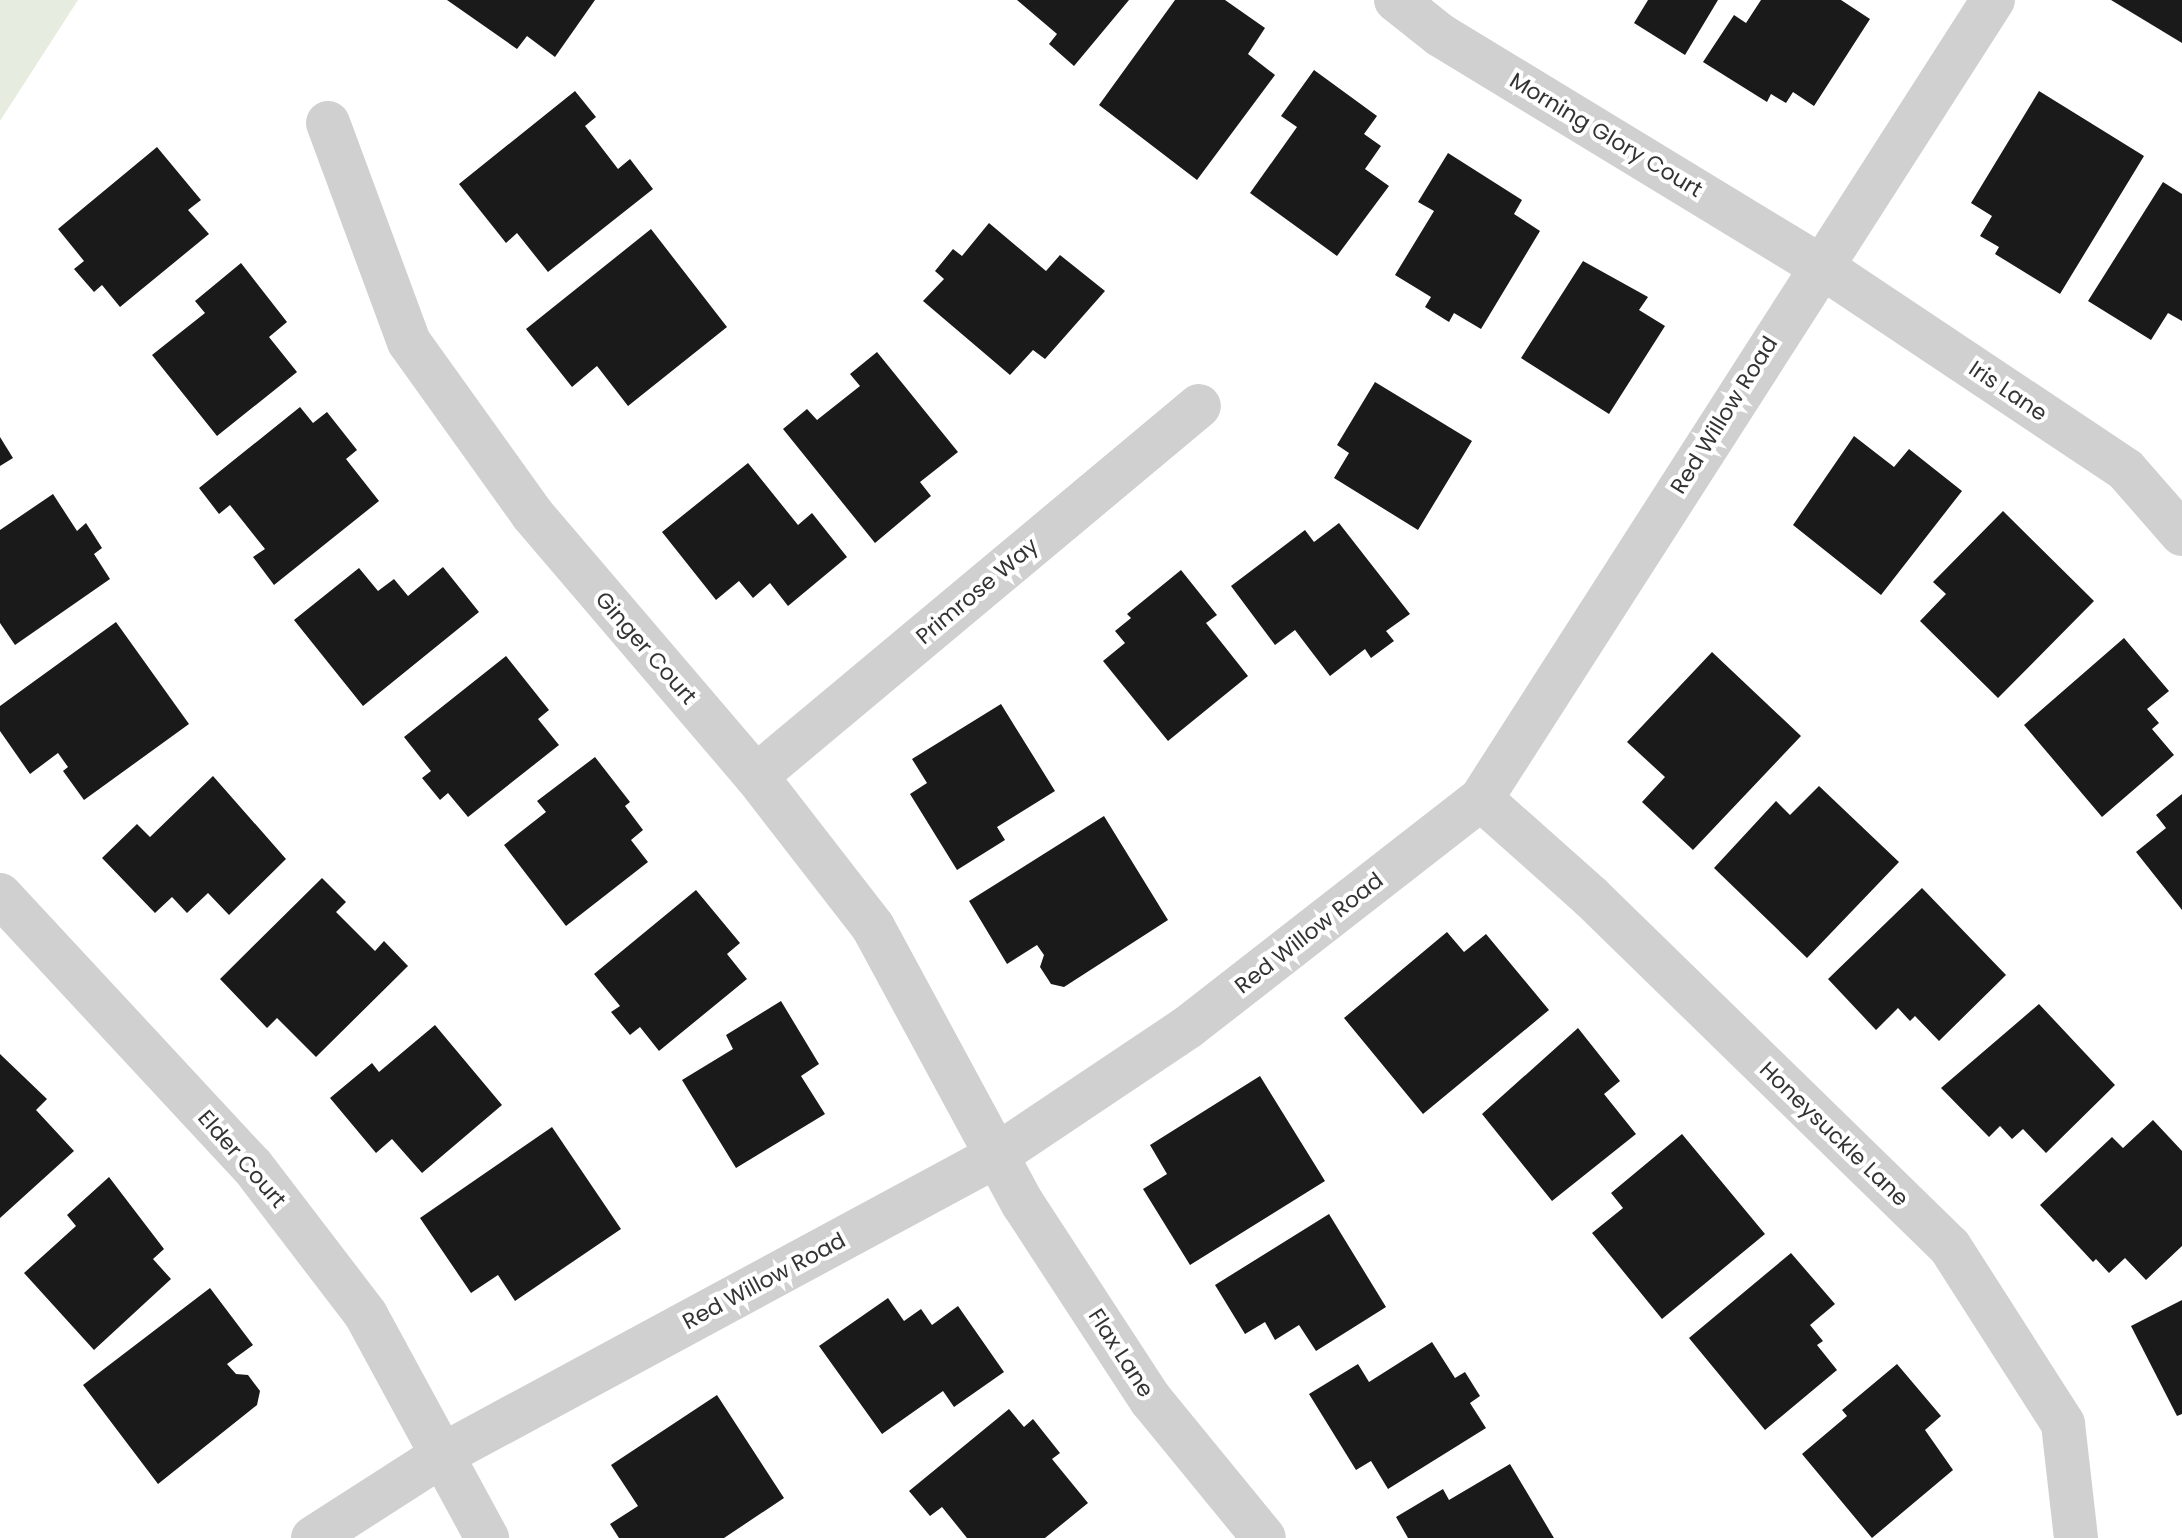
<!DOCTYPE html>
<html>
<head>
<meta charset="utf-8">
<style>
	body { margin:0 }
	#map { position:relative; width:2182px; height:1538px; overflow:hidden; background:#fff; font-family:Poppins,sans-serif }
	div>[style] { position:absolute }
	.green>* { inset:0; background:#e6ecdf }
	.building>* { inset:0; background:#1a1a1a }
	.minor>* { height:44px; margin:-22px; padding:0 22px; transform-origin:22px; border-radius:22px; background:#d0d0d0 }
	span { translate:-50% -50%; white-space:nowrap; text-align:center; line-height:1.15; -webkit-text-stroke:8px #fff; paint-order:stroke }
	.street-label { font-size:22px; color:#333 }
</style>
</head>
<body>
<div id="map">
	<div class="green">
		<i style="clip-path:polygon(0 0,78px 0,0 121px)"></i>
	</div>
	<div class="building">
		<i style="clip-path:polygon(447px 0,595px 0,555px 57px,527px 36px,517px 49px)"></i>
		<i style="clip-path:polygon(1017px 0,1129px 0,1074px 66px,1049px 44px,1057px 34px)"></i>
		<i style="clip-path:polygon(1175px 0,1225px 0,1265px 28px,1248px 54px,1275px 75px,1197px 180px,1099px 105px)"></i>
		<i style="clip-path:polygon(1648px 0,1718px 0,1685px 55px,1634px 23px)"></i>
		<i style="clip-path:polygon(1761px 0,1841px 0,1870px 19px,1814px 106px,1793px 92px,1786px 103px,1771px 94px,1767px 102px,1703px 62px,1734px 15px,1746px 23px)"></i>
		<i style="clip-path:polygon(2111px 0,2182px 0,2182px 43px)"></i>
		<i style="clip-path:polygon(1314px 70px,1377px 116px,1364px 134px,1381px 146px,1365px 169px,1389px 186px,1337px 256px,1250px 193px,1297px 127px,1281px 116px)"></i>
		<i style="clip-path:polygon(575px 91px,596px 117px,585px 126px,618px 169px,630px 159px,653px 189px,548px 272px,517px 233px,506px 243px,459px 184px)"></i>
		<i style="clip-path:polygon(2039px 91px,2144px 156px,2060px 294px,1995px 254px,1999px 247px,1980px 236px,1992px 216px,1971px 203px)"></i>
		<i style="clip-path:polygon(157px 147px,201px 200px,188px 210px,209px 234px,120px 307px,102px 285px,94px 292px,74px 269px,84px 261px,58px 229px)"></i>
		<i style="clip-path:polygon(1448px 153px,1522px 200px,1514px 214px,1540px 231px,1481px 329px,1454px 313px,1449px 322px,1425px 307px,1431px 297px,1395px 275px,1434px 211px,1418px 202px)"></i>
		<i style="clip-path:polygon(2163px 182px,2182px 194px,2182px 321px,2168px 313px,2151px 340px,2088px 301px)"></i>
		<i style="clip-path:polygon(989px 223px,1046px 271px,1060px 255px,1105px 291px,1045px 359px,1033px 350px,1010px 375px,923px 301px,944px 279px,935px 271px,953px 249px,962px 256px)"></i>
		<i style="clip-path:polygon(651px 229px,727px 327px,628px 406px,597px 366px,572px 387px,526px 329px)"></i>
		<i style="clip-path:polygon(1583px 261px,1648px 297px,1639px 310px,1665px 326px,1609px 414px,1521px 358px)"></i>
		<i style="clip-path:polygon(241px 263px,287px 322px,269px 337px,297px 372px,217px 436px,152px 355px,205px 313px,195px 301px)"></i>
		<i style="clip-path:polygon(877px 352px,958px 452px,920px 482px,931px 496px,875px 543px,783px 429px,807px 409px,817px 420px,860px 386px,850px 374px)"></i>
		<i style="clip-path:polygon(1375px 382px,1472px 441px,1418px 530px,1334px 478px,1349px 453px,1337px 445px)"></i>
		<i style="clip-path:polygon(300px 407px,313px 423px,327px 412px,357px 450px,346px 459px,379px 501px,274px 585px,253px 557px,265px 549px,230px 505px,219px 514px,199px 488px)"></i>
		<i style="clip-path:polygon(1854px 436px,1894px 467px,1909px 449px,1962px 491px,1881px 595px,1793px 525px)"></i>
		<i style="clip-path:polygon(0 437px,13px 458px,0 466px)"></i>
		<i style="clip-path:polygon(748px 463px,798px 525px,812px 513px,847px 557px,788px 606px,770px 583px,753px 598px,739px 581px,716px 600px,662px 532px)"></i>
		<i style="clip-path:polygon(53px 494px,77px 531px,86px 523px,102px 548px,94px 554px,110px 579px,15px 645px,0 623px,0 530px)"></i>
		<i style="clip-path:polygon(2003px 511px,2094px 601px,1998px 698px,1920px 621px,1946px 594px,1933px 582px)"></i>
		<i style="clip-path:polygon(1339px 523px,1410px 614px,1386px 631px,1394px 641px,1371px 658px,1365px 649px,1330px 676px,1295px 630px,1275px 645px,1231px 586px,1305px 530px,1314px 542px)"></i>
		<i style="clip-path:polygon(443px 567px,479px 612px,363px 706px,294px 620px,359px 568px,378px 591px,394px 579px,408px 596px)"></i>
		<i style="clip-path:polygon(1181px 570px,1217px 615px,1206px 623px,1248px 676px,1168px 741px,1103px 661px,1125px 643px,1115px 631px,1131px 618px,1127px 614px)"></i>
		<i style="clip-path:polygon(116px 622px,189px 724px,84px 800px,63px 771px,68px 767px,58px 753px,30px 774px,0 731px,0 706px)"></i>
		<i style="clip-path:polygon(2124px 638px,2169px 691px,2147px 709px,2159px 723px,2152px 729px,2174px 755px,2102px 817px,2024px 725px)"></i>
		<i style="clip-path:polygon(1712px 652px,1801px 736px,1693px 850px,1642px 802px,1665px 777px,1627px 742px)"></i>
		<i style="clip-path:polygon(506px 656px,549px 710px,538px 719px,559px 745px,468px 817px,448px 793px,440px 800px,422px 778px,431px 771px,404px 737px)"></i>
		<i style="clip-path:polygon(1001px 704px,1055px 791px,997px 827px,1005px 840px,957px 870px,910px 794px,927px 783px,912px 759px)"></i>
		<i style="clip-path:polygon(595px 757px,630px 802px,625px 806px,643px 830px,631px 840px,648px 862px,566px 926px,504px 845px,546px 812px,537px 801px)"></i>
		<i style="clip-path:polygon(213px 776px,286px 859px,229px 915px,208px 893px,187px 913px,172px 897px,155px 913px,102px 858px,137px 824px,150px 837px)"></i>
		<i style="clip-path:polygon(1819px 786px,1899px 862px,1807px 958px,1714px 868px,1776px 801px,1790px 815px)"></i>
		<i style="clip-path:polygon(2182px 794px,2182px 910px,2136px 852px,2166px 828px,2156px 815px)"></i>
		<i style="clip-path:polygon(1104px 816px,1168px 920px,1064px 987px,1051px 984px,1040px 967px,1044px 955px,1037px 945px,1007px 964px,969px 901px)"></i>
		<i style="clip-path:polygon(322px 878px,346px 902px,336px 912px,375px 951px,384px 941px,408px 966px,316px 1057px,277px 1018px,267px 1028px,220px 979px)"></i>
		<i style="clip-path:polygon(1922px 888px,2006px 975px,1939px 1041px,1915px 1016px,1910px 1021px,1898px 1008px,1876px 1030px,1828px 979px)"></i>
		<i style="clip-path:polygon(696px 890px,740px 943px,727px 954px,747px 979px,659px 1051px,640px 1027px,630px 1035px,611px 1012px,620px 1006px,594px 974px)"></i>
		<i style="clip-path:polygon(1447px 932px,1464px 952px,1486px 934px,1549px 1010px,1423px 1114px,1344px 1018px)"></i>
		<i style="clip-path:polygon(781px 1001px,819px 1064px,801px 1076px,825px 1114px,736px 1168px,682px 1080px,733px 1049px,726px 1035px)"></i>
		<i style="clip-path:polygon(2039px 1004px,2115px 1085px,2046px 1153px,2023px 1129px,2012px 1139px,2000px 1126px,1989px 1137px,1941px 1088px)"></i>
		<i style="clip-path:polygon(435px 1025px,502px 1105px,422px 1173px,392px 1139px,376px 1153px,330px 1098px,372px 1063px,379px 1072px)"></i>
		<i style="clip-path:polygon(1578px 1028px,1620px 1081px,1604px 1094px,1636px 1134px,1552px 1201px,1482px 1114px)"></i>
		<i style="clip-path:polygon(0 1054px,47px 1099px,36px 1110px,74px 1151px,0 1218px)"></i>
		<i style="clip-path:polygon(1260px 1076px,1325px 1181px,1190px 1265px,1143px 1189px,1167px 1174px,1150px 1145px)"></i>
		<i style="clip-path:polygon(2153px 1120px,2182px 1151px,2182px 1246px,2146px 1280px,2125px 1258px,2109px 1273px,2096px 1259px,2093px 1262px,2040px 1205px,2112px 1137px,2123px 1148px)"></i>
		<i style="clip-path:polygon(552px 1127px,621px 1229px,515px 1301px,498px 1275px,471px 1293px,420px 1218px)"></i>
		<i style="clip-path:polygon(1682px 1134px,1765px 1234px,1662px 1319px,1592px 1233px,1623px 1208px,1611px 1193px)"></i>
		<i style="clip-path:polygon(109px 1177px,164px 1249px,153px 1259px,171px 1279px,94px 1350px,24px 1273px,76px 1226px,67px 1215px)"></i>
		<i style="clip-path:polygon(1329px 1214px,1386px 1307px,1316px 1351px,1299px 1325px,1275px 1340px,1265px 1322px,1245px 1334px,1215px 1285px)"></i>
		<i style="clip-path:polygon(1791px 1253px,1835px 1304px,1810px 1325px,1823px 1341px,1817px 1345px,1837px 1370px,1765px 1430px,1689px 1338px)"></i>
		<i style="clip-path:polygon(210px 1288px,253px 1345px,227px 1364px,236px 1374px,248px 1375px,260px 1391px,257px 1405px,158px 1484px,83px 1385px)"></i>
		<i style="clip-path:polygon(888px 1298px,904px 1321px,921px 1309px,932px 1325px,958px 1306px,1004px 1372px,954px 1407px,943px 1391px,882px 1434px,819px 1346px)"></i>
		<i style="clip-path:polygon(2182px 1300px,2182px 1414px,2177px 1416px,2131px 1326px)"></i>
		<i style="clip-path:polygon(1432px 1342px,1455px 1378px,1465px 1372px,1480px 1396px,1470px 1403px,1486px 1428px,1388px 1489px,1371px 1461px,1356px 1470px,1309px 1394px,1358px 1364px,1369px 1382px)"></i>
		<i style="clip-path:polygon(1897px 1364px,1941px 1416px,1925px 1430px,1953px 1470px,1872px 1538px,1802px 1454px,1847px 1416px,1842px 1410px)"></i>
		<i style="clip-path:polygon(717px 1395px,784px 1498px,724px 1538px,619px 1538px,610px 1524px,638px 1506px,611px 1465px)"></i>
		<i style="clip-path:polygon(1009px 1409px,1024px 1427px,1033px 1419px,1060px 1453px,1052px 1459px,1088px 1503px,1045px 1538px,967px 1538px,942px 1507px,930px 1516px,909px 1491px)"></i>
		<i style="clip-path:polygon(1510px 1464px,1554px 1538px,1408px 1538px,1396px 1517px,1443px 1489px,1449px 1500px)"></i>
	</div>
	<div class="minor">
		<i style="left:1396px;top:0;width:56px;rotate:38.5deg"></i>
		<i style="left:1440px;top:35px;width:443px;rotate:31.3deg"></i>
		<i style="left:1819px;top:265px;width:369px;rotate:33.7deg"></i>
		<i style="left:2126px;top:470px;width:85px;rotate:48.8deg"></i>
		<i style="left:328px;top:123px;width:233px;rotate:69.7deg"></i>
		<i style="left:409px;top:342px;width:211px;rotate:54.4deg"></i>
		<i style="left:532px;top:514px;width:345px;rotate:49.5deg"></i>
		<i style="left:756px;top:776px;width:191px;rotate:52.2deg"></i>
		<i style="left:873px;top:927px;width:315px;rotate:61.6deg"></i>
		<i style="left:1023px;top:1204px;width:234px;rotate:56.9deg"></i>
		<i style="left:1151px;top:1400px;width:178px;rotate:50.7deg"></i>
		<i style="left:756px;top:776px;width:577px;rotate:-39.87deg"></i>
		<i style="left:1481px;top:799px;width:147px;rotate:41.7deg"></i>
		<i style="left:1591px;top:897px;width:501px;rotate:44.27deg"></i>
		<i style="left:1950px;top:1247px;width:210px;rotate:57.4deg"></i>
		<i style="left:2063px;top:1424px;width:115px;rotate:83.5deg"></i>
		<i style="left:0;top:895px;width:371px;rotate:47.1deg"></i>
		<i style="left:253px;top:1167px;width:186px;rotate:52.6deg"></i>
		<i style="left:366px;top:1315px;width:254px;rotate:61.5deg"></i>
		<i style="left:313px;top:1538px;width:156px;rotate:-32.7deg"></i>
		<i style="left:444px;top:1454px;width:625px;rotate:-28.37deg"></i>
		<i style="left:994px;top:1157px;width:234px;rotate:-33.8deg"></i>
		<i style="left:1188px;top:1027px;width:371px;rotate:-37.9deg"></i>
		<i style="left:1481px;top:799px;width:949px;rotate:-57.35deg"></i>
	</div>
	<div class="street-label">
		<span style="left:1606px;top:135px;rotate:31deg">Morning Glory Court</span>
		<span style="left:2008px;top:391px;rotate:34deg">Iris Lane</span>
		<span style="left:1724px;top:415px;rotate:-58deg">Red Willow Road</span>
		<span style="left:977px;top:591px;rotate:-40deg">Primrose Way</span>
		<span style="left:646px;top:648px;rotate:49deg">Ginger Court</span>
		<span style="left:1309px;top:933px;rotate:-38deg">Red Willow Road</span>
		<span style="left:1834px;top:1134px;rotate:44deg">Honeysuckle Lane</span>
		<span style="left:242px;top:1159px;rotate:49deg">Elder Court</span>
		<span style="left:764px;top:1281px;rotate:-28deg">Red Willow Road</span>
		<span style="left:1121px;top:1353px;rotate:57deg">Flax Lane</span>
	</div>
</div>
</body>
</html>
